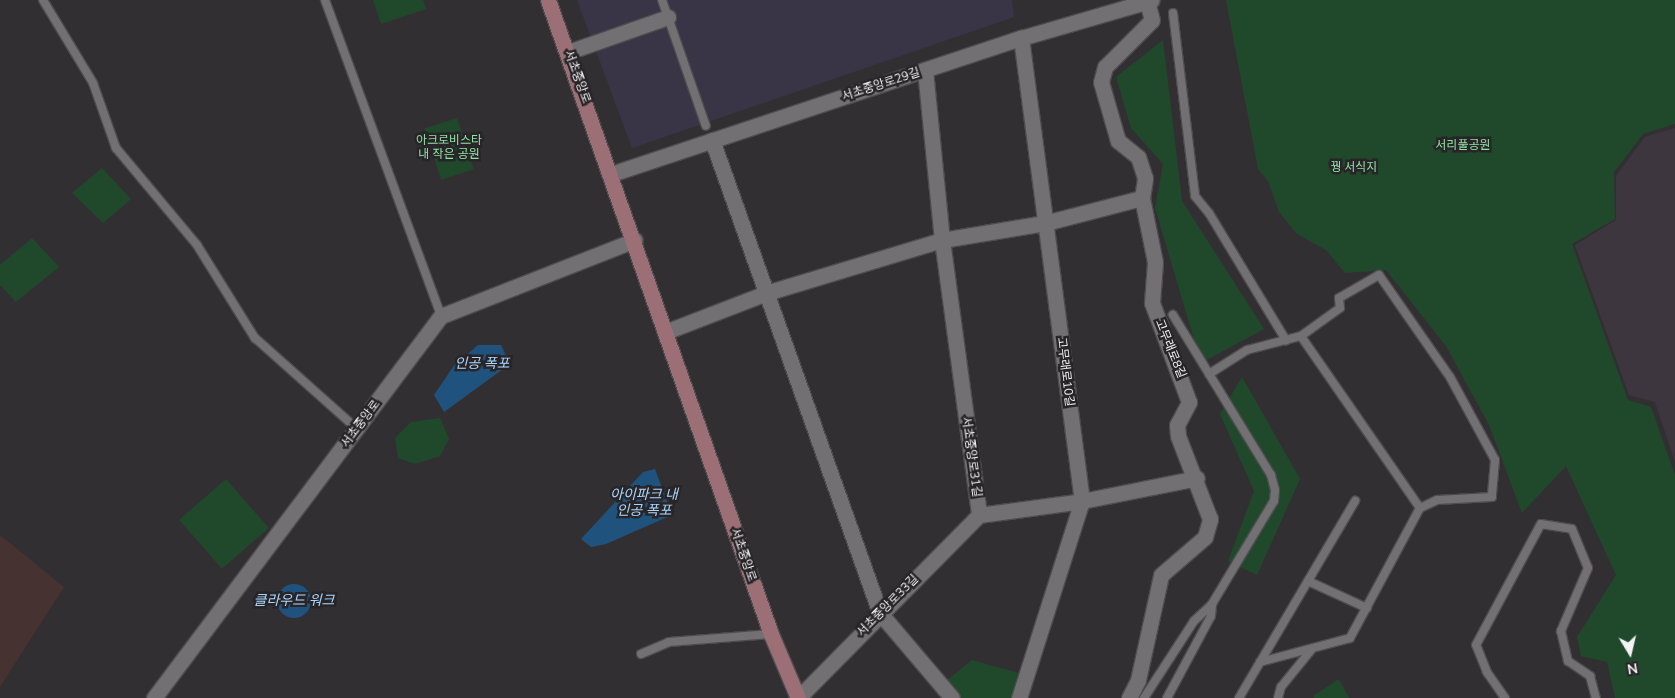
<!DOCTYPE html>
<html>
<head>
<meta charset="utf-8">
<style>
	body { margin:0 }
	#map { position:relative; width:1675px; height:698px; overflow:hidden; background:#322f33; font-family:"Nunito Sans","Noto Sans KR",sans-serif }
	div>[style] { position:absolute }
	.commercial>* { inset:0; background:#393546 }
	.built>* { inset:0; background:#3e363f }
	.education>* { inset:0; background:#463230 }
	.green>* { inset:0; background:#20492b; transform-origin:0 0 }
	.water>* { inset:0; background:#1f537d }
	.round { border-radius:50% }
	.roads { filter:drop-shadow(1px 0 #4e4c4e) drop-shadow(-1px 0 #4e4c4e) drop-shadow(0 1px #4e4c4e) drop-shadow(0 -1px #4e4c4e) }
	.lane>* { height:8px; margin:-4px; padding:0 4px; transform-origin:4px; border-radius:4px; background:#737074 }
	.street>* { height:15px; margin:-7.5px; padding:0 7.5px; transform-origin:7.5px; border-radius:7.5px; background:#737074 }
	.secondary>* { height:15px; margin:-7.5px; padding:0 7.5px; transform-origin:7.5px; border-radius:7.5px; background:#9c6f76 }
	span { translate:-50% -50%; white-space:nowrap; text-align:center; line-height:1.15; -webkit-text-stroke:5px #282529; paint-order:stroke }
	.street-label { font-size:12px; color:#f4f2f4 }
	.park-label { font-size:12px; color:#8fe0a1 }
	.water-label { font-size:14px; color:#aad5fc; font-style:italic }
	.north { position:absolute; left:1605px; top:628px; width:50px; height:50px; -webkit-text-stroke:4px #282529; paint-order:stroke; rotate:171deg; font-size:14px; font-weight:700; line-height:20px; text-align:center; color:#f4f2f4 }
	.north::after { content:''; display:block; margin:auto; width:18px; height:22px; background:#f4f2f4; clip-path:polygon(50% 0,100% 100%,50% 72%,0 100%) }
</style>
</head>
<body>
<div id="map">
	<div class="commercial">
		<i style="clip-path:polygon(577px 0,1012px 0,1014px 17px,632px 148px)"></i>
	</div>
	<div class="built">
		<i style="clip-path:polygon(1675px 128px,1675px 462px,1655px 402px,1629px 395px,1575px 245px,1616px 220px,1616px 176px,1645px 137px)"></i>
	</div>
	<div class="education">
		<i style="clip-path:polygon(0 535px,64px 587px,0 687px)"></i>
	</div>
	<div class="green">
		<i style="clip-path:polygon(373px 0,423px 0,426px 9px,381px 24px)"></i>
		<i style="clip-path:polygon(1226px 0,1675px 0,1675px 124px,1643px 134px,1614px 172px,1615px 219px,1572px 244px,1628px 400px,1651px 407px,1675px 475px,1675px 698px,1615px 698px,1607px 662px,1581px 656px,1577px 637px,1616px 575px,1566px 466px,1522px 513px,1489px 425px,1446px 346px,1386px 270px,1345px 273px,1326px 250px,1297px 234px,1279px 212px,1268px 181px,1258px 169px)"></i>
		<i style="clip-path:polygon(1163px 40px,1182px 201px,1264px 329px,1201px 363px,1155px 208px,1163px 164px,1131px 128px,1116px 77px)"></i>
		<i style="left:457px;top:118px;width:54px;height:34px;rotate:72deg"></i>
		<i style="clip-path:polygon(102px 168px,131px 199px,103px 223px,72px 193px)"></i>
		<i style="clip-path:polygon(32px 238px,59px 267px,16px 302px,0 285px,0 265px)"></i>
		<i style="clip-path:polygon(1242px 377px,1300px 479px,1257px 575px,1228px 561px,1254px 491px,1220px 414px)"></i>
		<i style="clip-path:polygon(440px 418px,449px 439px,440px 456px,415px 464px,398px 458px,395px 438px,411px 422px)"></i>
		<i style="left:226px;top:479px;width:65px;height:62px;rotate:49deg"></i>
		<i style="clip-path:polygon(972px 660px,1026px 675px,1019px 698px,952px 698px,941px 685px)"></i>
		<i style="clip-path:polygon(1339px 679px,1349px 698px,1314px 698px,1313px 696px)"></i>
	</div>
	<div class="water">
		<i style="clip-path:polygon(478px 345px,501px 345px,510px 364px,444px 412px,434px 395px,453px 367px)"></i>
		<i style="clip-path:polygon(655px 469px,672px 515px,606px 544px,591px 547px,581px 539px,643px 472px)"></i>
		<i class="round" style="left:277px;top:584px;width:34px;height:34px"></i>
	</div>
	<div class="roads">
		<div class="lane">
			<i style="left:43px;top:0;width:97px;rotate:58.9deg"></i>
			<i style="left:93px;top:83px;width:69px;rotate:70.5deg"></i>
			<i style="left:116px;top:148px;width:126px;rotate:50.1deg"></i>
			<i style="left:197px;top:245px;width:110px;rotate:58.1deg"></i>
			<i style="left:255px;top:338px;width:137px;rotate:41.7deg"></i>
			<i style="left:325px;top:0;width:337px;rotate:69.8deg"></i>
			<i style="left:662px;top:0;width:133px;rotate:70.8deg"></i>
			<i style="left:1173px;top:13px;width:184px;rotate:83.1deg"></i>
			<i style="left:1195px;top:196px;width:22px;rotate:51deg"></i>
			<i style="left:1209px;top:213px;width:149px;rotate:58.8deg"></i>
			<i style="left:1209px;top:374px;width:45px;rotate:-32.3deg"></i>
			<i style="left:1247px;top:350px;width:56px;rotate:-14.5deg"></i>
			<i style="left:1301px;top:336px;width:48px;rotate:-35.7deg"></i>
			<i style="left:1340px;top:308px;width:10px;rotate:-96deg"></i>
			<i style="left:1339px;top:298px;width:46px;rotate:-29.9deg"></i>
			<i style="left:1379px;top:275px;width:124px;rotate:55.2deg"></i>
			<i style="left:1450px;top:377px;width:94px;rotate:61.5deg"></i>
			<i style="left:1495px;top:460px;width:37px;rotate:95deg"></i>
			<i style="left:1492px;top:497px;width:55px;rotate:176.9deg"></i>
			<i style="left:1437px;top:500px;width:19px;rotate:155deg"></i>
			<i style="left:1308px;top:581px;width:65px;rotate:24.6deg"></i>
			<i style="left:641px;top:654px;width:30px;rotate:-23deg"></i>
			<i style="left:669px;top:642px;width:102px;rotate:-4.5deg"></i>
			<i style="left:1260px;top:662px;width:93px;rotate:-14.9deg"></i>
			<i style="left:1350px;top:638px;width:148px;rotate:-61.7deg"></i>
			<i style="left:1420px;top:508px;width:209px;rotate:-124.7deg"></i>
			<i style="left:1144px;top:698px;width:92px;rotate:-57deg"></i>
			<i style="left:1194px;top:621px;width:25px;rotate:-43deg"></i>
			<i style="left:1212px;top:604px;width:120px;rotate:-59deg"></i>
			<i style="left:1274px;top:501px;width:11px;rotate:-85deg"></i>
			<i style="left:1275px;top:490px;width:16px;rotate:-105deg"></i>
			<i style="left:1271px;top:475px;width:188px;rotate:-121.5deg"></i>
			<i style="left:1167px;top:698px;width:93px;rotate:-61.8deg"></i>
			<i style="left:1211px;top:616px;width:12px;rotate:-85deg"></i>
			<i style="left:1239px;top:698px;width:229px;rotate:-59.5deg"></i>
			<i style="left:1278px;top:698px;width:11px;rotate:-75deg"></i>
			<i style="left:1281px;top:687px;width:49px;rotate:-50.8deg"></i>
			<i style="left:1505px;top:698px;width:32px;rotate:-125deg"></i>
			<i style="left:1487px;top:672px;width:29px;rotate:-112deg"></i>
			<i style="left:1476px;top:645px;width:137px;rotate:-61.8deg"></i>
			<i style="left:1541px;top:524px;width:31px;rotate:9deg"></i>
			<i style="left:1572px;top:529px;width:42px;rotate:67.7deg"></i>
			<i style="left:1588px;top:568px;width:69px;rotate:113.2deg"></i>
			<i style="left:1561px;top:631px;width:31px;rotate:77deg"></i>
			<i style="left:1568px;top:661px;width:27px;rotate:34deg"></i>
			<i style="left:1590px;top:676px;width:23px;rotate:75deg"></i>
		</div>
		<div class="street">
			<i style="left:568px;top:52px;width:106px;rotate:-19.3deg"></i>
			<i style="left:925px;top:70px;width:171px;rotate:84.3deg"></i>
			<i style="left:942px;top:240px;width:277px;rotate:82.3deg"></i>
			<i style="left:712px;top:140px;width:502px;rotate:70.45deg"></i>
			<i style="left:880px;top:613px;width:111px;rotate:49.7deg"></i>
			<i style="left:611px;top:174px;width:432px;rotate:-18.4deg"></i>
			<i style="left:1021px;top:38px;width:136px;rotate:-16.2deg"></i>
			<i style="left:665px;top:332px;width:108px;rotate:-21.1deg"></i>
			<i style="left:766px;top:293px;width:184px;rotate:-16.8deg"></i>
			<i style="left:942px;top:240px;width:104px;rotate:-9.4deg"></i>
			<i style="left:1045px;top:223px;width:100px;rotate:-14.5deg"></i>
			<i style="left:979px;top:515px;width:104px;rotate:-7.7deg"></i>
			<i style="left:1082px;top:501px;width:117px;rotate:-11.3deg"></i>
			<i style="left:154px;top:698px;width:478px;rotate:-53.1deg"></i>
			<i style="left:441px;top:316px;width:208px;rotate:-21.4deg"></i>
			<i style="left:798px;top:698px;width:257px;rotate:-45.3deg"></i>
			<i style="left:1019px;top:698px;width:207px;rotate:-72.3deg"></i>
			<i style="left:1082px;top:501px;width:467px;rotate:-97.5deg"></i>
			<i style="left:1129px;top:698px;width:20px;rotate:-63deg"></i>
			<i style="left:1138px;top:680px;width:107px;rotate:-77.6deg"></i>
			<i style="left:1161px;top:575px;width:58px;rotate:-40.8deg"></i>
			<i style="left:1205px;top:537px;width:19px;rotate:-74deg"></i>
			<i style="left:1210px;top:519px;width:89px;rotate:-111.1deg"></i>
			<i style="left:1178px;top:436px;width:11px;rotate:-95deg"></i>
			<i style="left:1177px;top:425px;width:26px;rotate:-62deg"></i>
			<i style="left:1189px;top:402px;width:106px;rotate:-110.5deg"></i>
			<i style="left:1152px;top:303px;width:41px;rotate:-85.8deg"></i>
			<i style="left:1155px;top:262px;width:65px;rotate:-101.5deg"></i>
			<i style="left:1142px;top:198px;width:20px;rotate:-81deg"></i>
			<i style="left:1145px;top:178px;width:22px;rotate:-108deg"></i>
			<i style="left:1138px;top:157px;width:26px;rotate:-141deg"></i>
			<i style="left:1118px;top:141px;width:61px;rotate:-106.1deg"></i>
			<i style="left:1101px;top:82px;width:16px;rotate:-75deg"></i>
			<i style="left:1105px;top:67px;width:66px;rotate:-45deg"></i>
			<i style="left:1152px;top:20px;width:20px;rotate:-105deg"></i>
		</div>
		<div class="secondary">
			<i style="left:548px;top:0;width:672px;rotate:70.62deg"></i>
			<i style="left:771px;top:634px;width:69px;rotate:67.1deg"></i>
		</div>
	</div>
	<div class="street-label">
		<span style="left:577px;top:77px;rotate:70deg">서초중앙로</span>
		<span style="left:881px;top:85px;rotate:-18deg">서초중앙로29길</span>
		<span style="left:1170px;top:349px;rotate:68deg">고무래로8길</span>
		<span style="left:1065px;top:372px;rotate:83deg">고무래로10길</span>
		<span style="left:361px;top:424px;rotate:-53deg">서초중앙로</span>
		<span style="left:971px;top:457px;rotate:82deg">서초중앙로31길</span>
		<span style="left:743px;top:555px;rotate:71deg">서초중앙로</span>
		<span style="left:888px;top:606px;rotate:-45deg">서초중앙로33길</span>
	</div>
	<div class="park-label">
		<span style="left:449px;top:148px">아크로비스타<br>내 작은 공원</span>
		<span style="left:1463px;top:146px">서리풀공원</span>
		<span style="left:1354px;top:168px">꿩 서식지</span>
	</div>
	<div class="water-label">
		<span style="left:482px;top:364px">인공 폭포</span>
		<span style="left:644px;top:503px">아이파크 내<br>인공 폭포</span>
		<span style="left:294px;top:601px">클라우드 워크</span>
	</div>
	<div class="north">N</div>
</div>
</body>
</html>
